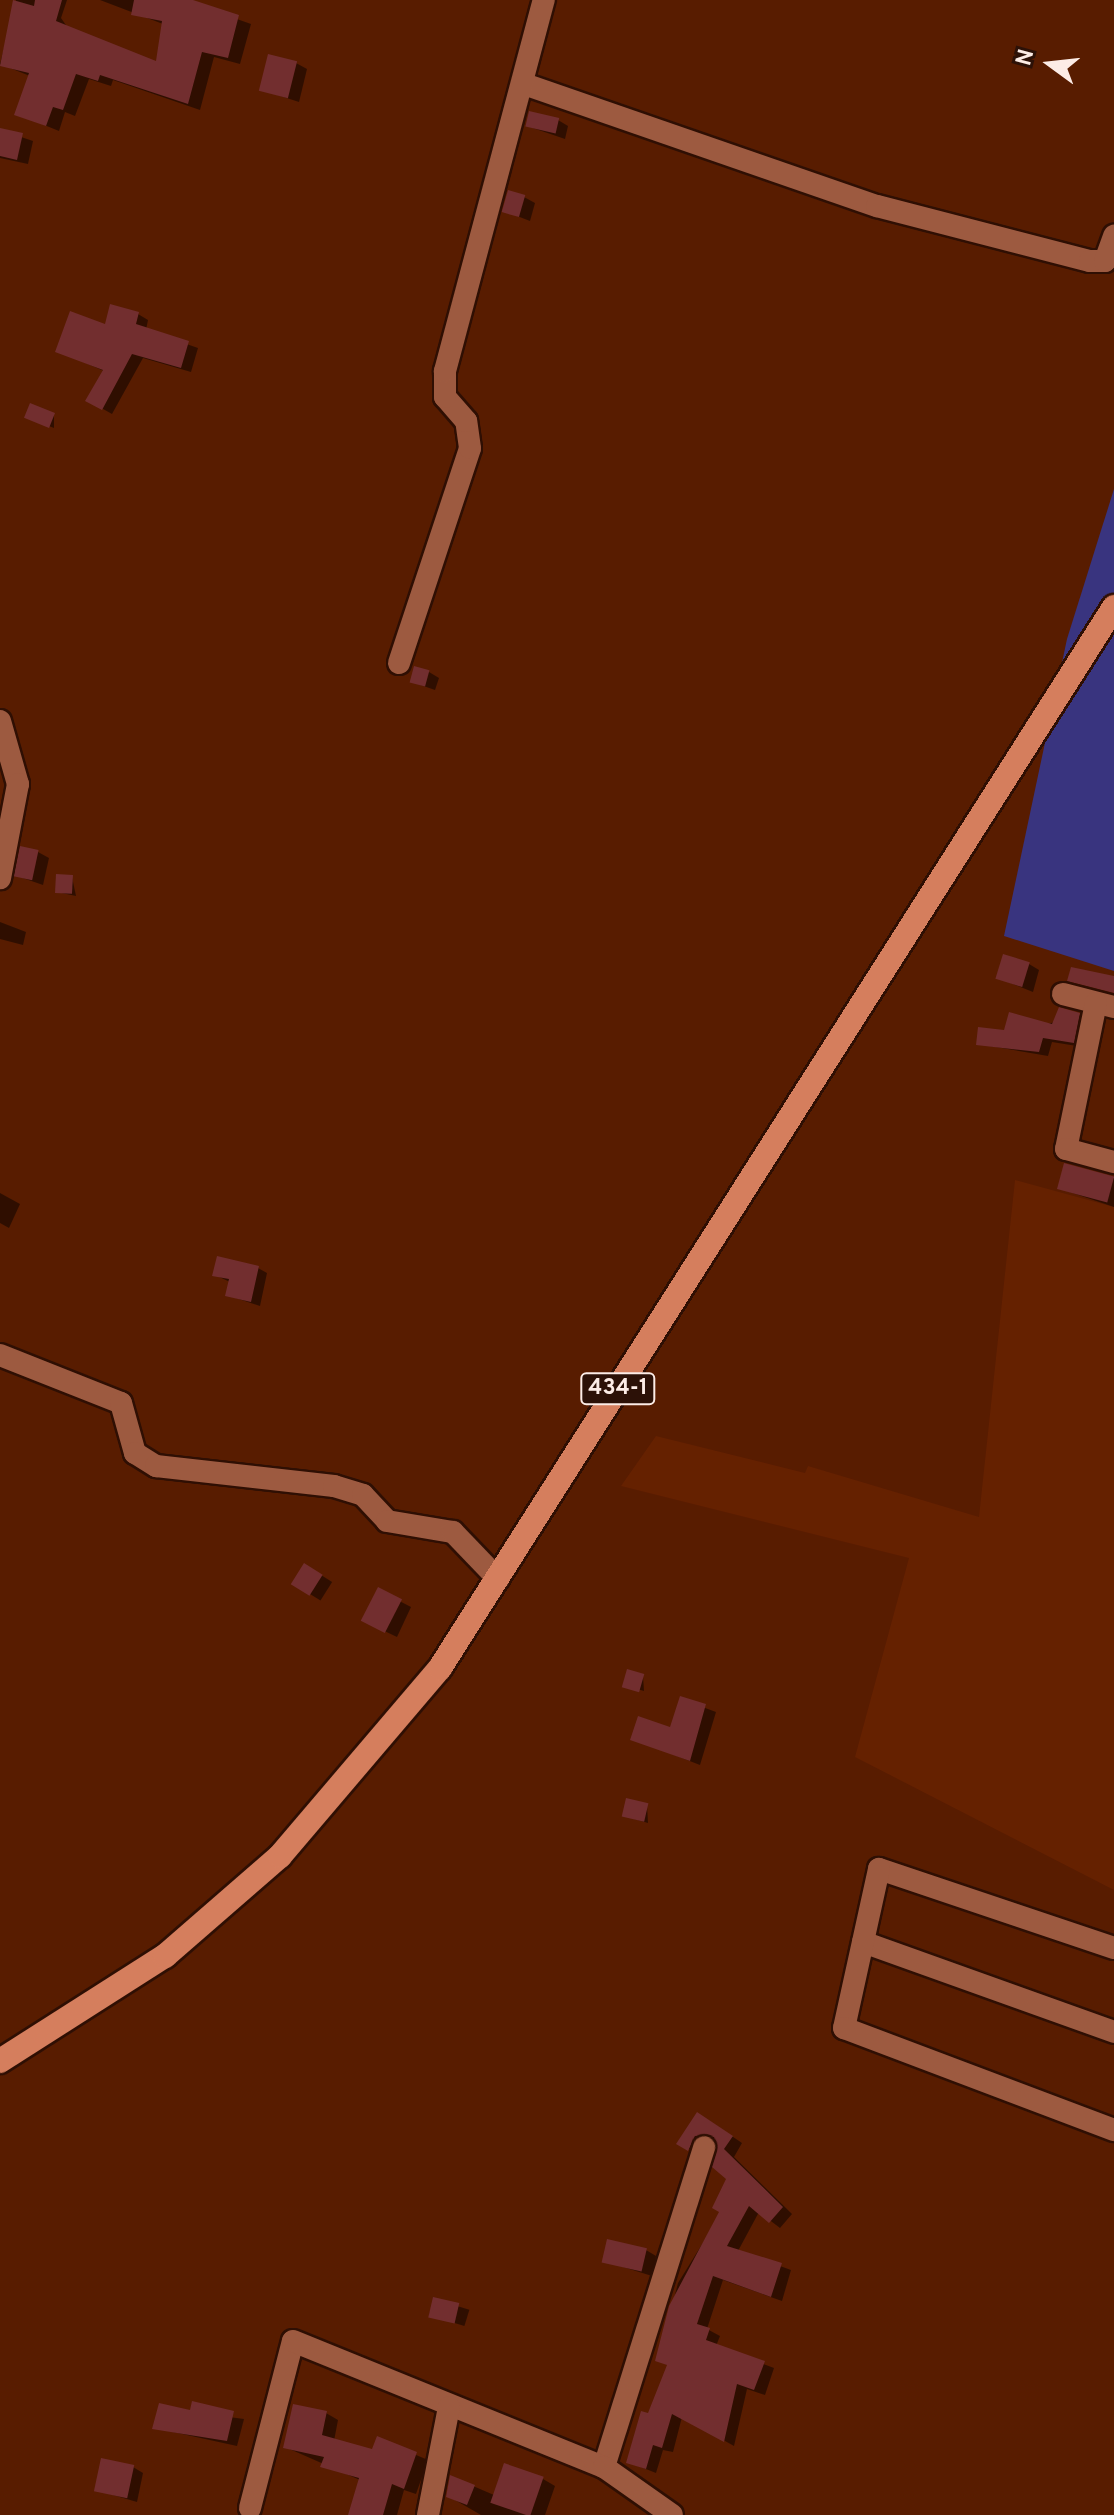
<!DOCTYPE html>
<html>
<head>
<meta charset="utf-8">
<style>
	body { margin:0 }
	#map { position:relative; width:1114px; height:2515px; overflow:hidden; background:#581c00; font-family:Overpass,sans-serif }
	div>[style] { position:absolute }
	.built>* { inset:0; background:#652100 }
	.green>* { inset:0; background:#39347f }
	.shadow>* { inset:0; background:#0007; transform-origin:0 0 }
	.building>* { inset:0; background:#722e2f; transform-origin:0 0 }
	.roads { filter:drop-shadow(2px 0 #2f0f03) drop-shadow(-2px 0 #2f0f03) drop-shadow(0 2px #2f0f03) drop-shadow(0 -2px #2f0f03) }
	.minor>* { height:22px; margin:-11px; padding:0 11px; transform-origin:11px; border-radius:11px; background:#9d5a40 }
	.major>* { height:24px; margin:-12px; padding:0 12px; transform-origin:12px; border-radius:12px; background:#d57e5d }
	span { translate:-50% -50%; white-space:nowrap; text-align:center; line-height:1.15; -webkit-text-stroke:6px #2c1107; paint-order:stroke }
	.shield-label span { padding:2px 6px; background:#2c1107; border:2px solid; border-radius:6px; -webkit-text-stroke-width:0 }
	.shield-label { font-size:22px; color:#fcece6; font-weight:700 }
	.north { position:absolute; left:1010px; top:24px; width:80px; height:80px; -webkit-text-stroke:6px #2c1107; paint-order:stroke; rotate:285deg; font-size:22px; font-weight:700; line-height:32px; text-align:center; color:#fcece6 }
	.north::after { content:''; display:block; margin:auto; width:28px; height:36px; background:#fcece6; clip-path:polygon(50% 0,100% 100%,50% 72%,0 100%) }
</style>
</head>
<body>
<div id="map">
	<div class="built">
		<i style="clip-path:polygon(1015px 1180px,1114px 1207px,1114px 1890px,855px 1757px,909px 1558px,621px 1486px,656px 1436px,805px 1473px,808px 1466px,979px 1517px)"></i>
	</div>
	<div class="green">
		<i style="clip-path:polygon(1114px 489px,1114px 971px,1004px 936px,1067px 639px)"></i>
	</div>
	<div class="shadow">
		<i style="clip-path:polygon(16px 0,67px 0,61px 18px,68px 28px,157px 64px,163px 24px,100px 0,183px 0,251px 24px,240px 64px,214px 57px,200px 110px,113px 80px,111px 86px,89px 79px,75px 116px,65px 112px,59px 131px,17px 114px,30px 76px,0 64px)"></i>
		<i style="clip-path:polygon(296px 63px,307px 69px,299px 102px,262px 90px)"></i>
		<i style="clip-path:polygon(558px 120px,568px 126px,565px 139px,527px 126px)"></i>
		<i style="clip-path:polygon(0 130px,33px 141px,28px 164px,0 158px)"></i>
		<i style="clip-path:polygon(524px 197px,535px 203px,530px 221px,504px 211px)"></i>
		<i style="clip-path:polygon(138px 314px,148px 320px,146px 330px,198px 348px,191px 372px,143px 358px,112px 414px,87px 400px,104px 371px,58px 351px)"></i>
		<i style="clip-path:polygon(54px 415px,54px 428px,31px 419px)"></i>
		<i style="clip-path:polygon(429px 672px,439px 678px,435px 690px,412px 682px)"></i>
		<i style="clip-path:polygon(38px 852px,49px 858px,43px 885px,17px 876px)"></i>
		<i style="clip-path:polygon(72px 877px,76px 896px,57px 892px)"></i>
		<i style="clip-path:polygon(0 922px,26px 932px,23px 945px,0 939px)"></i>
		<i style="clip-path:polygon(1029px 964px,1039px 970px,1033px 992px,998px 978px)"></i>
		<i style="clip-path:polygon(1079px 1015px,1088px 1020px,1083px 1047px,1052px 1042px,1048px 1056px,978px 1044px)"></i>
		<i style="clip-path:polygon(1065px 1165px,1114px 1177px,1114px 1207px,1058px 1188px)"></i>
		<i style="clip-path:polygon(0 1193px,20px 1204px,9px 1228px,0 1223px)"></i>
		<i style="clip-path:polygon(258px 1268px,267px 1273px,260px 1306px,227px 1295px,230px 1282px,215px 1275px)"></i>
		<i style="left:305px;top:1565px;width:32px;height:22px;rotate:32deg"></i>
		<i style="clip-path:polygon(378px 1590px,411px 1607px,397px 1637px,374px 1626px)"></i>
		<i style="clip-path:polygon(643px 1676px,644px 1691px,627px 1686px)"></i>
		<i style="clip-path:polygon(681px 1699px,716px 1712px,700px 1765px,633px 1739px,672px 1730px)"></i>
		<i style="clip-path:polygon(647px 1805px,648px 1823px,624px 1816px)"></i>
		<i style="clip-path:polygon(708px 2120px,742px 2143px,734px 2157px,792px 2214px,780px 2228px,759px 2212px,738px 2251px,791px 2270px,782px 2301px,723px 2280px,707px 2329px,720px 2336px,716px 2346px,774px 2368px,765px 2395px,747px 2389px,734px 2446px,682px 2417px,673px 2452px,663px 2450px,656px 2473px,628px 2462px,669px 2366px,658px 2360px,678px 2283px,722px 2212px,729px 2179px,716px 2141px,706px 2141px,699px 2155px,679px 2143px)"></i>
		<i style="clip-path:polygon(646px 2250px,656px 2256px,652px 2276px,604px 2261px)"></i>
		<i style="left:434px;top:2299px;width:37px;height:17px;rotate:17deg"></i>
		<i style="clip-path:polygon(191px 2412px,244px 2419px,237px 2446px,155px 2428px)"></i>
		<i style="clip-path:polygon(326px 2413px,338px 2420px,334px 2441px,373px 2452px,378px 2439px,428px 2460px,416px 2494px,404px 2490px,397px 2515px,350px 2515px,360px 2480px,285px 2447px)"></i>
		<i style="clip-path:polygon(133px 2467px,143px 2473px,137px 2502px,96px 2490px)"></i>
		<i style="clip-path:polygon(452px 2477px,494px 2495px,543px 2479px,555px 2486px,545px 2515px,481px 2515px,448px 2496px)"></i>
	</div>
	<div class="building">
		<i style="clip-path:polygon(13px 0,34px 6px,35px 0,62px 0,56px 21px,156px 61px,162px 21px,131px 15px,134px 0,193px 0,239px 15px,228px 58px,202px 52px,188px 104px,100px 75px,98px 81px,76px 74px,63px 110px,53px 107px,46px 126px,14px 115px,29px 73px,0 66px)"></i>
		<i style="left:268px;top:54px;width:30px;height:38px;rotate:14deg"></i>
		<i style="left:529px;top:111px;width:31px;height:16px;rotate:13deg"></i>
		<i style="clip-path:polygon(0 128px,23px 133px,17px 160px,0 156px)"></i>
		<i style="left:508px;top:190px;width:18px;height:23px;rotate:16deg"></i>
		<i style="clip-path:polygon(110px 304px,139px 312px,136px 324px,189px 341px,181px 368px,132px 354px,102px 410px,85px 401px,103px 370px,55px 352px,70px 311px,105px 324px)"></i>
		<i style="left:30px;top:403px;width:27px;height:16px;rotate:22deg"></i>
		<i style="left:414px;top:666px;width:16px;height:17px;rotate:15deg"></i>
		<i style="left:20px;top:846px;width:19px;height:31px;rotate:12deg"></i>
		<i style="left:56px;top:874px;width:17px;height:19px;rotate:3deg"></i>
		<i style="left:1003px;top:954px;width:28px;height:26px;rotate:17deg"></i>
		<i style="clip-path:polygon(1071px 967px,1114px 976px,1114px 993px,1067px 981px)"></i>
		<i style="clip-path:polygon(1059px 1007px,1080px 1013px,1074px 1043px,1043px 1038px,1039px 1052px,976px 1045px,978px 1027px,1004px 1030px,1009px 1012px,1052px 1024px)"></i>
		<i style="left:1064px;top:1163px;width:52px;height:27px;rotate:15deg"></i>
		<i style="clip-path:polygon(217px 1256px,259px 1266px,251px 1302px,225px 1296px,229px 1279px,212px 1276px)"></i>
		<i style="left:304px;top:1563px;width:22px;height:25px;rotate:32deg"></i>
		<i style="left:378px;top:1587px;width:27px;height:38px;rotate:27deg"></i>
		<i style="left:627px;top:1669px;width:18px;height:19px;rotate:16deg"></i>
		<i style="clip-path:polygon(680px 1696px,706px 1704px,690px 1761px,630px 1740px,638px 1716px,670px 1727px)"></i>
		<i style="left:626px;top:1798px;width:23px;height:19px;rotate:13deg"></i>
		<i style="clip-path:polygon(697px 2112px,733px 2136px,724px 2149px,783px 2207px,769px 2223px,749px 2206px,727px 2246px,782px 2263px,771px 2297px,713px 2276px,697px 2324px,710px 2328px,706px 2340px,765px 2361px,754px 2390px,737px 2384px,724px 2442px,672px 2414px,662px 2448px,653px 2445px,646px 2469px,626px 2463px,641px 2411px,648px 2413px,667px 2365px,655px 2361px,669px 2306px,719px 2212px,712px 2208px,726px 2179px,712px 2167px,714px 2137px,695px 2136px,688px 2151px,676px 2144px)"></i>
		<i style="left:607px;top:2239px;width:41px;height:24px;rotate:13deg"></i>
		<i style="left:433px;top:2297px;width:27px;height:21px;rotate:13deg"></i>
		<i style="clip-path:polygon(192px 2401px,234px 2411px,227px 2441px,152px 2429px,159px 2403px,190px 2410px)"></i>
		<i style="clip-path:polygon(293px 2404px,327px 2411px,322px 2435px,372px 2449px,377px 2436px,417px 2452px,404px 2489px,392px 2484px,383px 2515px,348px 2515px,359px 2478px,320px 2467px,324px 2457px,283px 2448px)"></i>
		<i style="left:101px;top:2458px;width:34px;height:34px;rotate:12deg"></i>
		<i style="left:504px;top:2463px;width:42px;height:42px;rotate:19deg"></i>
		<i style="clip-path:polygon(450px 2475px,475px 2485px,467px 2505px,446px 2497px)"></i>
	</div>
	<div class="roads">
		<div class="minor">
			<i style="left:524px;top:84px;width:373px;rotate:19.1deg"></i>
			<i style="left:877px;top:206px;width:220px;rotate:14.5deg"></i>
			<i style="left:1090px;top:261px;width:15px"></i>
			<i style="left:1105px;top:261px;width:27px;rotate:-70deg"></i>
			<i style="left:399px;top:663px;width:226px;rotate:-71.7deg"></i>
			<i style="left:470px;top:448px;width:27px;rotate:-98deg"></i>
			<i style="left:466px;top:421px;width:32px;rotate:-131deg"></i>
			<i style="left:445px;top:397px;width:26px;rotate:-90deg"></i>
			<i style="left:445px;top:371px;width:384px;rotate:-75.1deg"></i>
			<i style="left:0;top:721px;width:66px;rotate:74.1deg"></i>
			<i style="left:18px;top:784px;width:96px;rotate:100.8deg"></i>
			<i style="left:1063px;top:994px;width:53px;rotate:14.3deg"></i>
			<i style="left:1096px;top:1003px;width:149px;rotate:101.6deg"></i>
			<i style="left:1066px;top:1149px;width:50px;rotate:15.2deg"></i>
			<i style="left:0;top:1355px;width:130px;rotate:21.6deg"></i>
			<i style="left:121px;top:1403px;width:52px;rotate:74.4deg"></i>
			<i style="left:135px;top:1453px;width:25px;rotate:32deg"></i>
			<i style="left:156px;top:1466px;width:179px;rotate:6.4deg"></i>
			<i style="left:334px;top:1486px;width:30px;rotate:17deg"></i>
			<i style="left:363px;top:1495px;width:35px;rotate:47deg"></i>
			<i style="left:387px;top:1521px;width:67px;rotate:9.5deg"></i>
			<i style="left:453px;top:1532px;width:65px;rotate:46.2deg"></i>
			<i style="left:863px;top:1942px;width:267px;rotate:19.7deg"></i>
			<i style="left:1114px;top:1948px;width:248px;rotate:-161.4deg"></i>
			<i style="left:879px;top:1869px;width:163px;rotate:102.4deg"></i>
			<i style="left:844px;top:2028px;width:289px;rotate:20.7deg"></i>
			<i style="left:604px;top:2467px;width:335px;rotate:-72.6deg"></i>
			<i style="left:250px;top:2508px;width:172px;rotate:-75.6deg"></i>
			<i style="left:293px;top:2341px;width:336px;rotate:22.1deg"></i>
			<i style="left:604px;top:2467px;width:83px;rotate:35.2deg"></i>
			<i style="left:428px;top:2515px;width:110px;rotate:-79deg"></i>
		</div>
		<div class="major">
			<i style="left:0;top:2061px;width:196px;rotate:-32.5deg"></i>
			<i style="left:165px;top:1956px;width:152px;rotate:-41deg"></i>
			<i style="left:280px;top:1856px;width:247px;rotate:-49.6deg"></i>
			<i style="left:440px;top:1668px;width:1257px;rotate:-57.57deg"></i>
		</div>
	</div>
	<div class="shield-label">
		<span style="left:618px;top:1389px">434-1</span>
	</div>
	<div class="north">N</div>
</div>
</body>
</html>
